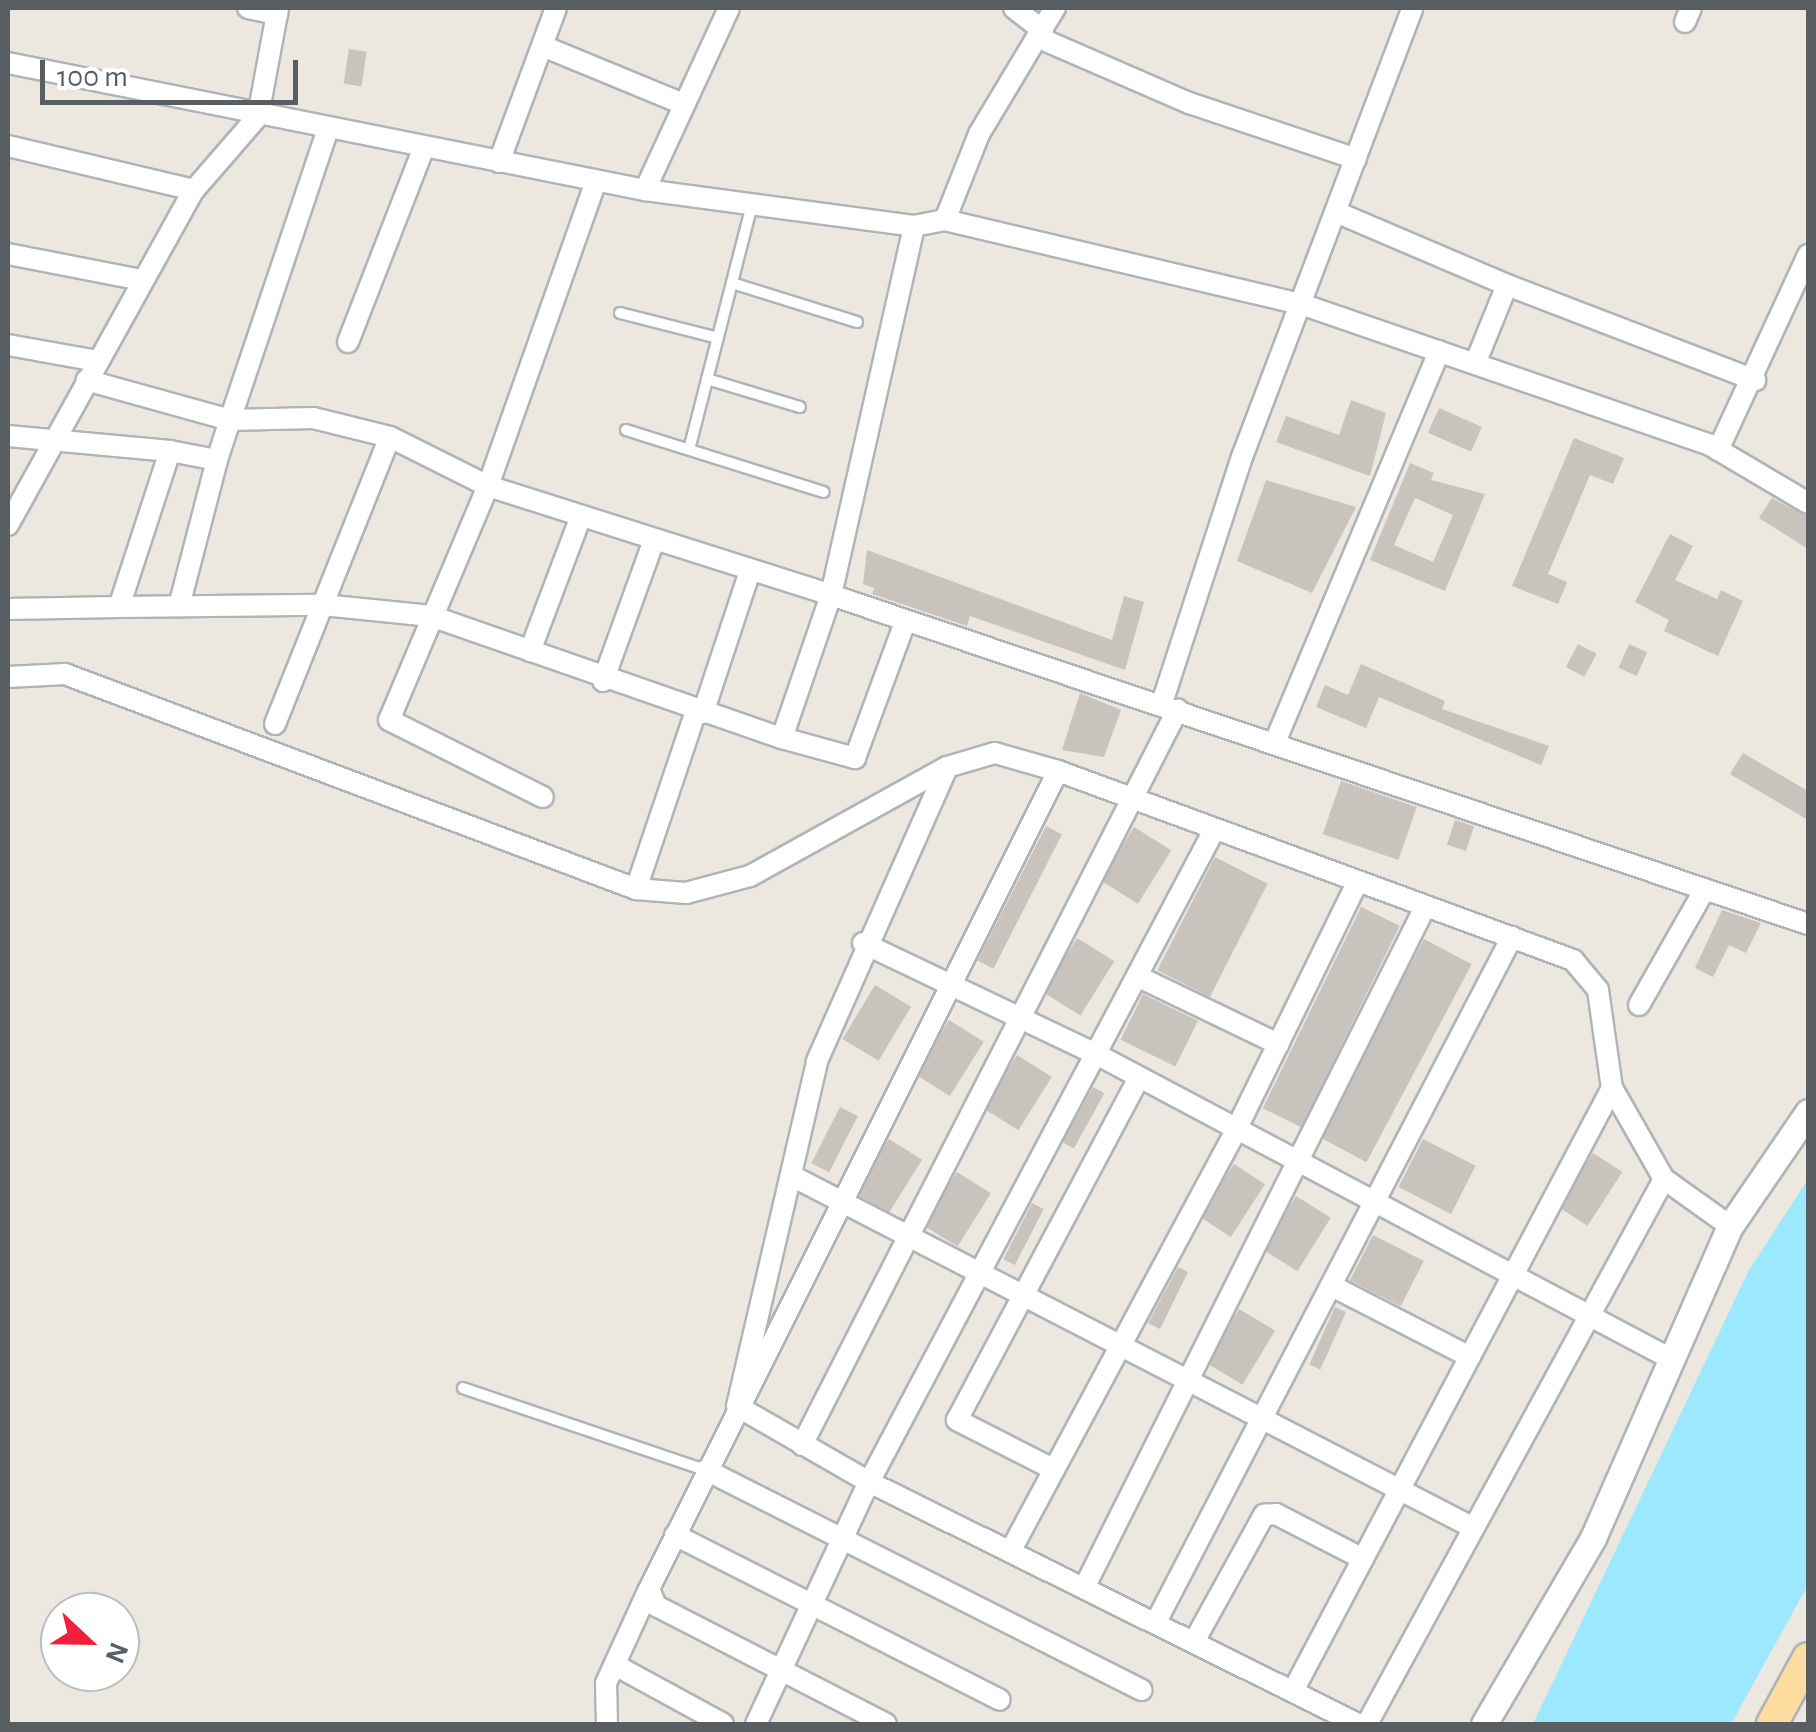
<!DOCTYPE html>
<html>
<head>
<meta charset="utf-8">
<style>
	body { margin:0 }
	#map { position:relative; width:1816px; height:1732px; overflow:hidden; background:#ece7df; font-family:"Alegreya Sans",sans-serif }
	div>[style] { position:absolute }
	.water>* { inset:0; background:#9ce8ff }
	.building>* { inset:0; background:#c9c3be; transform-origin:0 0 }
	.roads { filter:drop-shadow(2px 0 #b0b4b8) drop-shadow(-2px 0 #b0b4b8) drop-shadow(0 2px #b0b4b8) drop-shadow(0 -2px #b0b4b8) }
	.service>* { height:10px; margin:-5px; padding:0 5px; transform-origin:5px; border-radius:5px; background:#fff }
	.minor>* { height:20px; margin:-10px; padding:0 10px; transform-origin:10px; border-radius:10px; background:#fff }
	.tertiary>* { height:25px; margin:-12.5px; padding:0 12.5px; transform-origin:12.5px; border-radius:12.5px; background:#fff }
	.primary>* { height:30px; margin:-15px; padding:0 15px; transform-origin:15px; border-radius:15px; background:#ffdda1 }
	span { translate:-50% -50%; white-space:nowrap; text-align:center; line-height:1.15; -webkit-text-stroke:8px #fff; paint-order:stroke }
	.frame { position:absolute; inset:0; border:10px solid #585e61; pointer-events:none }
	.north { position:absolute; left:40px; top:1592px; width:100px; height:100px; box-sizing:border-box; background:#fff; border:2px solid #bcbfc0; border-radius:50%; rotate:112deg; font-size:28px; font-weight:700; line-height:40px; text-align:center; color:#585e61 }
	.north::after { content:''; display:block; margin:auto; width:35px; height:45px; background:#f1203a; clip-path:polygon(50% 0,100% 100%,50% 72%,0 100%) }
	.scale { position:absolute; left:40px; top:60px; width:258px; height:45px; box-sizing:border-box; border:5px solid #585e61; border-top:0; padding-left:12px; font-size:30px; line-height:35px; white-space:nowrap; color:#585e61; -webkit-text-stroke:8px #fff; paint-order:stroke }
</style>
</head>
<body>
<div id="map">
	<div class="water">
		<i style="clip-path:polygon(1808px 1179px,1808px 1585px,1731px 1724px,1533px 1724px,1748px 1272px)"></i>
	</div>
	<div class="building">
		<i style="left:349px;top:49px;width:18px;height:35px;rotate:9deg"></i>
		<i style="clip-path:polygon(1351px 400px,1386px 413px,1370px 476px,1276px 442px,1286px 416px,1339px 435px)"></i>
		<i style="left:1439px;top:408px;width:47px;height:27px;rotate:24deg"></i>
		<i style="clip-path:polygon(1574px 438px,1624px 458px,1613px 484px,1590px 475px,1548px 574px,1567px 582px,1558px 604px,1512px 586px)"></i>
		<i style="clip-path:polygon(evenodd,1410px 463px,1434px 473px,1431px 480px,1485px 494px,1445px 591px,1370px 560px,1410px 463px,1415px 498px,1453px 515px,1433px 562px,1394px 545px,1415px 498px)"></i>
		<i style="clip-path:polygon(1266px 480px,1356px 507px,1312px 593px,1237px 561px)"></i>
		<i style="clip-path:polygon(1772px 498px,1808px 517px,1808px 549px,1759px 518px)"></i>
		<i style="clip-path:polygon(1670px 534px,1693px 546px,1675px 580px,1717px 599px,1721px 590px,1743px 601px,1718px 656px,1664px 631px,1669px 620px,1635px 602px)"></i>
		<i style="clip-path:polygon(867px 550px,1112px 640px,1124px 596px,1144px 602px,1125px 670px,970px 616px,967px 626px,872px 594px,874px 588px,863px 584px)"></i>
		<i style="left:1578px;top:644px;width:21px;height:26px;rotate:28deg"></i>
		<i style="left:1629px;top:644px;width:20px;height:26px;rotate:24deg"></i>
		<i style="clip-path:polygon(1361px 664px,1445px 701px,1442px 709px,1549px 746px,1541px 765px,1379px 697px,1366px 728px,1316px 707px,1325px 685px,1348px 695px)"></i>
		<i style="clip-path:polygon(1080px 693px,1121px 710px,1104px 757px,1062px 750px)"></i>
		<i style="clip-path:polygon(1743px 753px,1808px 791px,1808px 820px,1730px 774px)"></i>
		<i style="left:1341px;top:781px;width:80px;height:56px;rotate:19deg"></i>
		<i style="left:1455px;top:820px;width:20px;height:26px;rotate:18deg"></i>
		<i style="left:1046px;top:826px;width:18px;height:151px;rotate:27deg"></i>
		<i style="left:1134px;top:827px;width:44px;height:63px;rotate:32deg"></i>
		<i style="left:1215px;top:857px;width:59px;height:127px;rotate:27deg"></i>
		<i style="left:1361px;top:907px;width:43px;height:224px;rotate:26deg"></i>
		<i style="clip-path:polygon(1722px 910px,1761px 923px,1746px 953px,1729px 945px,1713px 977px,1695px 968px)"></i>
		<i style="left:1077px;top:938px;width:44px;height:64px;rotate:32deg"></i>
		<i style="left:1424px;top:939px;width:54px;height:224px;rotate:28deg"></i>
		<i style="left:875px;top:985px;width:42px;height:63px;rotate:31deg"></i>
		<i style="left:1143px;top:994px;width:61px;height:51px;rotate:26deg"></i>
		<i style="left:949px;top:1020px;width:41px;height:64px;rotate:32deg"></i>
		<i style="left:1017px;top:1055px;width:41px;height:63px;rotate:32deg"></i>
		<i style="left:1093px;top:1087px;width:13px;height:63px;rotate:29deg"></i>
		<i style="left:840px;top:1107px;width:20px;height:63px;rotate:27deg"></i>
		<i style="left:889px;top:1139px;width:39px;height:64px;rotate:32deg"></i>
		<i style="left:1423px;top:1139px;width:59px;height:54px;rotate:27deg"></i>
		<i style="left:1593px;top:1153px;width:35px;height:64px;rotate:33deg"></i>
		<i style="left:1234px;top:1164px;width:37px;height:63px;rotate:33deg"></i>
		<i style="left:957px;top:1172px;width:40px;height:63px;rotate:32deg"></i>
		<i style="left:1296px;top:1196px;width:41px;height:63px;rotate:32deg"></i>
		<i style="left:1032px;top:1203px;width:13px;height:63px;rotate:27deg"></i>
		<i style="left:1373px;top:1235px;width:57px;height:51px;rotate:27deg"></i>
		<i style="clip-path:polygon(1178px 1267px,1188px 1272px,1160px 1329px,1148px 1323px)"></i>
		<i style="left:1335px;top:1307px;width:12px;height:63px;rotate:24deg"></i>
		<i style="left:1239px;top:1309px;width:42px;height:63px;rotate:31deg"></i>
	</div>
	<div class="roads">
		<div class="service">
			<i style="left:732px;top:283px;width:131px;rotate:17.3deg"></i>
			<i style="left:620px;top:313px;width:101px;rotate:14.3deg"></i>
			<i style="left:707px;top:379px;width:97px;rotate:16.8deg"></i>
			<i style="left:626px;top:430px;width:207px;rotate:17.4deg"></i>
			<i style="left:690px;top:446px;width:249px;rotate:-75.6deg"></i>
			<i style="left:463px;top:1388px;width:256px;rotate:18.7deg"></i>
		</div>
		<div class="minor">
			<i style="left:248px;top:8px;width:30px;rotate:12deg"></i>
			<i style="left:1014px;top:8px;width:37px;rotate:38deg"></i>
			<i style="left:1055px;top:8px;width:34px;rotate:122deg"></i>
			<i style="left:1037px;top:37px;width:166px;rotate:23.5deg"></i>
			<i style="left:1189px;top:103px;width:176px;rotate:18.5deg"></i>
			<i style="left:1685px;top:22px;width:15px;rotate:-67deg"></i>
			<i style="left:545px;top:47px;width:149px;rotate:22.4deg"></i>
			<i style="left:8px;top:63px;width:650px;rotate:11.28deg"></i>
			<i style="left:645px;top:190px;width:271px;rotate:7.6deg"></i>
			<i style="left:914px;top:226px;width:32px;rotate:-11deg"></i>
			<i style="left:945px;top:220px;width:366px;rotate:13.3deg"></i>
			<i style="left:1301px;top:304px;width:433px;rotate:19deg"></i>
			<i style="left:1710px;top:445px;width:114px;rotate:30.6deg"></i>
			<i style="left:8px;top:146px;width:191px;rotate:13.3deg"></i>
			<i style="left:499px;top:162px;width:164px;rotate:-69.7deg"></i>
			<i style="left:596px;top:181px;width:324px;rotate:109.5deg"></i>
			<i style="left:488px;top:486px;width:360px;rotate:17.6deg"></i>
			<i style="left:831px;top:595px;width:378px;rotate:-77.3deg"></i>
			<i style="left:645px;top:190px;width:200px;rotate:-65.2deg"></i>
			<i style="left:1336px;top:212px;width:186px;rotate:23.1deg"></i>
			<i style="left:1507px;top:285px;width:85px;rotate:112.1deg"></i>
			<i style="left:945px;top:220px;width:92px;rotate:-68.4deg"></i>
			<i style="left:979px;top:134px;width:113px;rotate:-59.1deg"></i>
			<i style="left:8px;top:254px;width:136px;rotate:11deg"></i>
			<i style="left:1507px;top:285px;width:266px;rotate:21deg"></i>
			<i style="left:348px;top:342px;width:209px;rotate:-68.7deg"></i>
			<i style="left:8px;top:345px;width:90px;rotate:10.2deg"></i>
			<i style="left:8px;top:436px;width:163px;rotate:5.3deg"></i>
			<i style="left:390px;top:437px;width:110px;rotate:26.6deg"></i>
			<i style="left:488px;top:486px;width:254px;rotate:112.9deg"></i>
			<i style="left:389px;top:720px;width:172px;rotate:26.6deg"></i>
			<i style="left:1718px;top:450px;width:215px;rotate:-65.2deg"></i>
			<i style="left:8px;top:525px;width:383px;rotate:-61deg"></i>
			<i style="left:194px;top:190px;width:98px;rotate:-49.1deg"></i>
			<i style="left:258px;top:116px;width:110px;rotate:-79.5deg"></i>
			<i style="left:179px;top:606px;width:151px;rotate:-75.4deg"></i>
			<i style="left:119px;top:607px;width:204px;rotate:-0.6deg"></i>
			<i style="left:323px;top:605px;width:109px;rotate:5.8deg"></i>
			<i style="left:431px;top:616px;width:372px;rotate:19.2deg"></i>
			<i style="left:782px;top:738px;width:151px;rotate:-71.1deg"></i>
			<i style="left:831px;top:595px;width:1031px;rotate:18.61deg"></i>
			<i style="left:8px;top:609px;width:111px;rotate:-1deg"></i>
			<i style="left:119px;top:607px;width:164px;rotate:-71.9deg"></i>
			<i style="left:170px;top:451px;width:48px;rotate:10.8deg"></i>
			<i style="left:217px;top:460px;width:42px;rotate:-72deg"></i>
			<i style="left:230px;top:420px;width:149px;rotate:-164.5deg"></i>
			<i style="left:530px;top:651px;width:141px;rotate:-69.3deg"></i>
			<i style="left:8px;top:677px;width:57px;rotate:-3deg"></i>
			<i style="left:65px;top:674px;width:610px;rotate:20.63deg"></i>
			<i style="left:636px;top:889px;width:50px;rotate:4.6deg"></i>
			<i style="left:686px;top:893px;width:66px;rotate:-14.9deg"></i>
			<i style="left:750px;top:876px;width:225px;rotate:-29deg"></i>
			<i style="left:603px;top:681px;width:147px;rotate:-70.1deg"></i>
			<i style="left:1162px;top:703px;width:259px;rotate:-72deg"></i>
			<i style="left:1242px;top:457px;width:480px;rotate:-69.2deg"></i>
			<i style="left:703px;top:713px;width:150px;rotate:-71.7deg"></i>
			<i style="left:275px;top:724px;width:309px;rotate:-68.2deg"></i>
			<i style="left:390px;top:437px;width:79px;rotate:-166.1deg"></i>
			<i style="left:313px;top:418px;width:83px;rotate:178.6deg"></i>
			<i style="left:230px;top:420px;width:307px;rotate:-71.4deg"></i>
			<i style="left:782px;top:738px;width:76px;rotate:15.3deg"></i>
			<i style="left:855px;top:758px;width:145px;rotate:-69.8deg"></i>
			<i style="left:1275px;top:742px;width:424px;rotate:-67.2deg"></i>
			<i style="left:636px;top:889px;width:188px;rotate:-71.4deg"></i>
			<i style="left:863px;top:943px;width:258px;rotate:25.5deg"></i>
			<i style="left:1096px;top:1054px;width:651px;rotate:27.94deg"></i>
			<i style="left:1137px;top:976px;width:157px;rotate:25.7deg"></i>
			<i style="left:1639px;top:1005px;width:133px;rotate:-60.4deg"></i>
			<i style="left:792px;top:1176px;width:767px;rotate:27.3deg"></i>
			<i style="left:1664px;top:1179px;width:81px;rotate:35.5deg"></i>
			<i style="left:1332px;top:1286px;width:155px;rotate:27.2deg"></i>
			<i style="left:802px;top:1445px;width:826px;rotate:-62.94deg"></i>
			<i style="left:1053px;top:1469px;width:108px;rotate:-153deg"></i>
			<i style="left:957px;top:1420px;width:388px;rotate:-62deg"></i>
			<i style="left:706px;top:1470px;width:488px;rotate:26.8deg"></i>
			<i style="left:675px;top:1535px;width:364px;rotate:26.9deg"></i>
			<i style="left:1011px;top:1550px;width:474px;rotate:-61.8deg"></i>
			<i style="left:1235px;top:1132px;width:277px;rotate:-63.9deg"></i>
			<i style="left:1085px;top:1586px;width:757px;rotate:-63.4deg"></i>
			<i style="left:1157px;top:1620px;width:770px;rotate:-62.54deg"></i>
			<i style="left:1196px;top:1638px;width:141px;rotate:-61.1deg"></i>
			<i style="left:1264px;top:1515px;width:12px;rotate:-5deg"></i>
			<i style="left:1276px;top:1514px;width:98px;rotate:27.3deg"></i>
			<i style="left:615px;top:1665px;width:123px;rotate:28.6deg"></i>
			<i style="left:1293px;top:1691px;width:682px;rotate:-62.12deg"></i>
			<i style="left:607px;top:1724px;width:41px;rotate:-91.4deg"></i>
			<i style="left:606px;top:1683px;width:103px;rotate:-65.4deg"></i>
			<i style="left:756px;top:1724px;width:267px;rotate:-65deg"></i>
			<i style="left:869px;top:1482px;width:738px;rotate:-62.11deg"></i>
			<i style="left:886px;top:1724px;width:259px;rotate:-152.8deg"></i>
			<i style="left:656px;top:1606px;width:18px;rotate:-112deg"></i>
			<i style="left:649px;top:1589px;width:915px;rotate:-63.43deg"></i>
			<i style="left:1358px;top:1724px;width:546px;rotate:-153.67deg"></i>
			<i style="left:869px;top:1482px;width:152px;rotate:-150.1deg"></i>
			<i style="left:737px;top:1406px;width:354px;rotate:-76.9deg"></i>
			<i style="left:817px;top:1061px;width:321px;rotate:-66.1deg"></i>
			<i style="left:947px;top:767px;width:50px;rotate:-16.3deg"></i>
			<i style="left:995px;top:753px;width:66px;rotate:15.9deg"></i>
			<i style="left:1058px;top:771px;width:549px;rotate:20.15deg"></i>
			<i style="left:1573px;top:960px;width:39px;rotate:50deg"></i>
			<i style="left:1598px;top:990px;width:99px;rotate:81.9deg"></i>
			<i style="left:1612px;top:1088px;width:105px;rotate:60.3deg"></i>
			<i style="left:1664px;top:1179px;width:621px;rotate:118.59deg"></i>
		</div>
		<div class="tertiary">
			<i style="left:1484px;top:1724px;width:216px;rotate:-59.6deg"></i>
			<i style="left:1593px;top:1538px;width:341px;rotate:-66.3deg"></i>
			<i style="left:1730px;top:1226px;width:138px;rotate:-55.6deg"></i>
		</div>
		<div class="primary">
			<i style="left:1772px;top:1724px;width:75px;rotate:-61.4deg"></i>
		</div>
	</div>
	<div class="frame"></div>
	<div class="north">N</div>
	<div class="scale">100 m</div>
</div>
</body>
</html>
